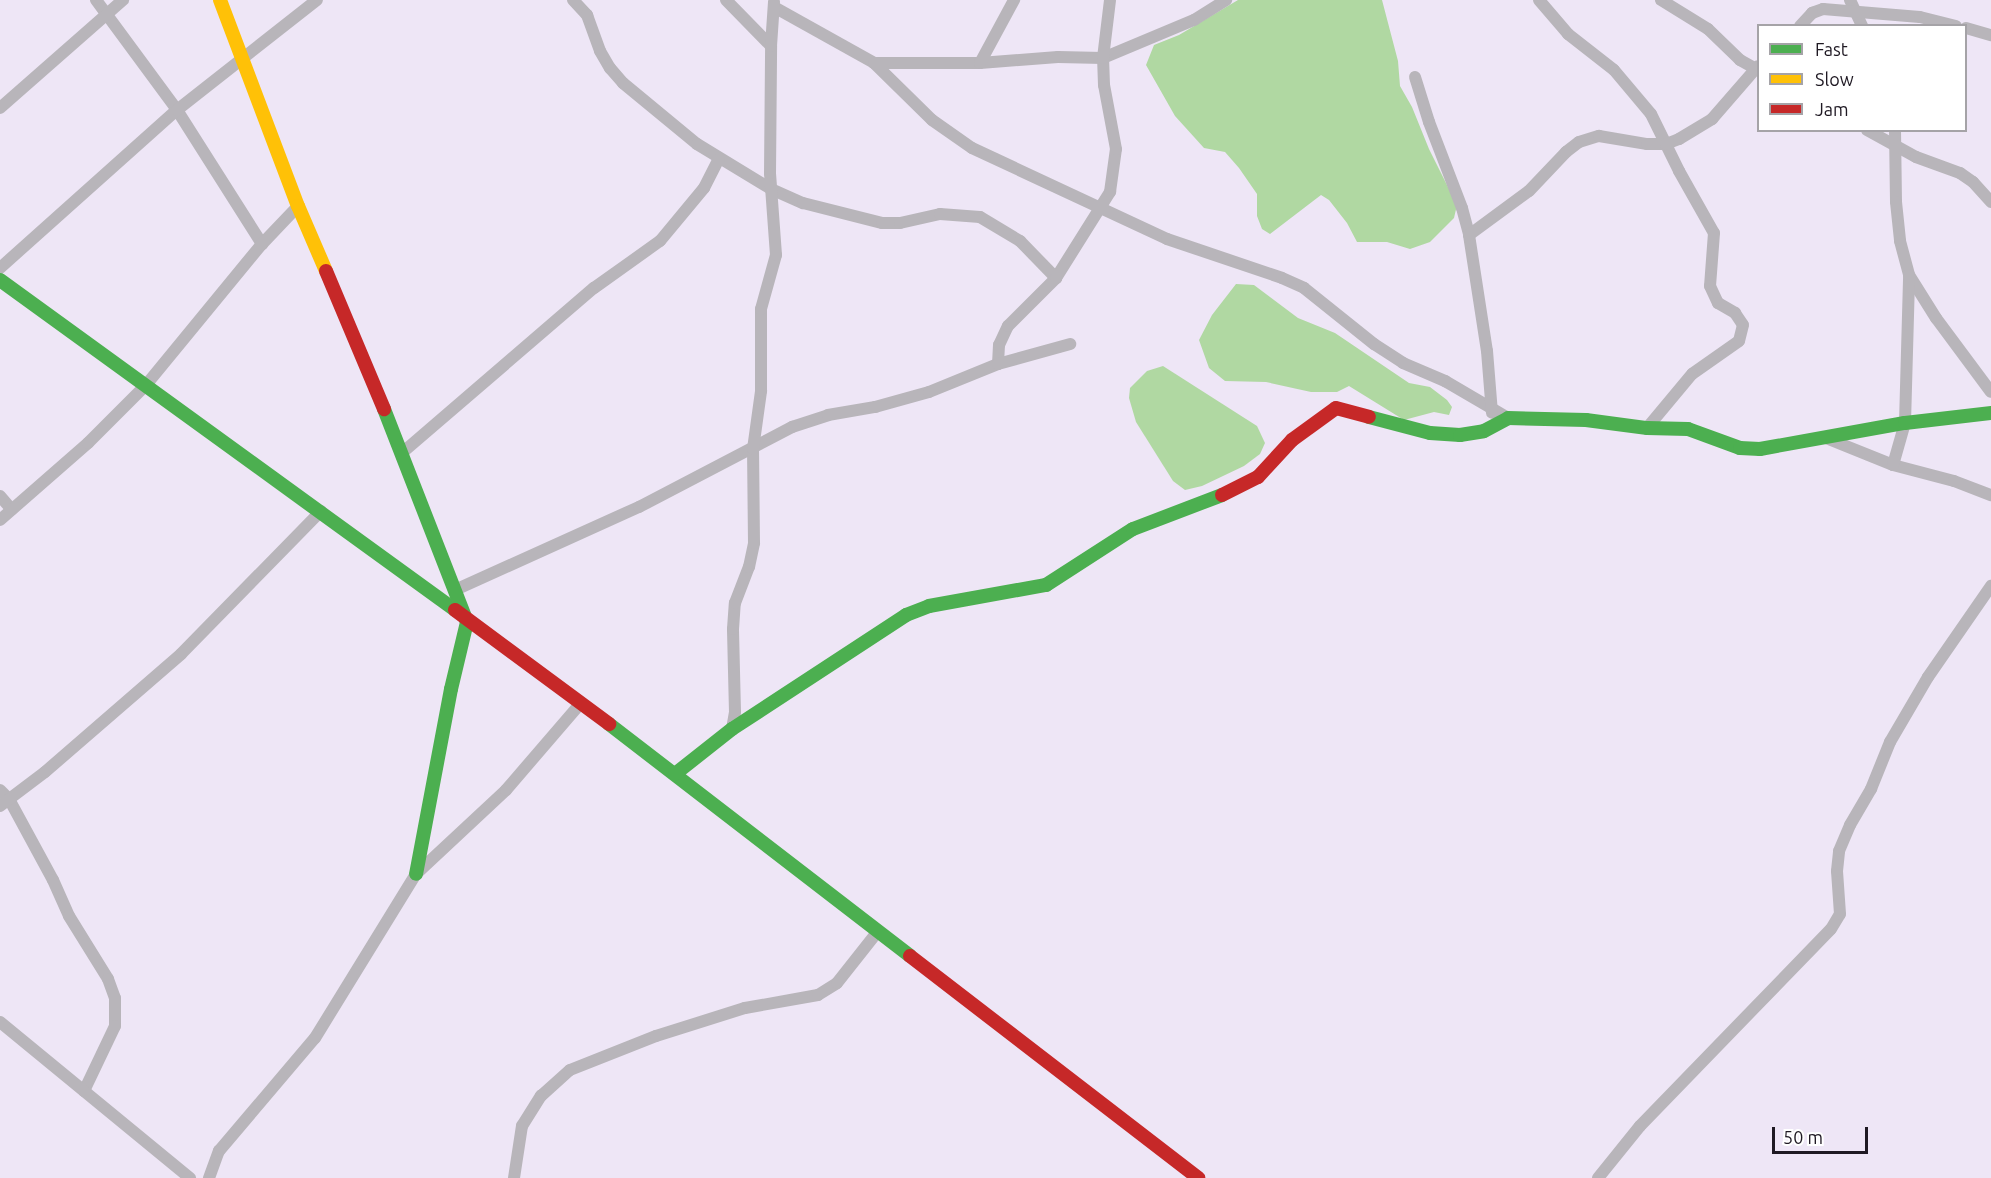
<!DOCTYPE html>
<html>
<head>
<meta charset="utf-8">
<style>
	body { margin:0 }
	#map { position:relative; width:1991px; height:1178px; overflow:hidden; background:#eee6f6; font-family:Ubuntu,sans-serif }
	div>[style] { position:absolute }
	.water>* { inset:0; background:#b0d8a2 }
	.street>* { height:12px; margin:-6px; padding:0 6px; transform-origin:6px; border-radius:6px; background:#b8b5ba }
	.fast>* { height:14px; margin:-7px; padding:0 7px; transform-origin:7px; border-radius:7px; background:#4caf50 }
	.slow>* { height:14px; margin:-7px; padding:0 7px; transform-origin:7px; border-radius:7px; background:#ffc107 }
	.jam>* { height:14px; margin:-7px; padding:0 7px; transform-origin:7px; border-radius:7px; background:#c62828 }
	span { translate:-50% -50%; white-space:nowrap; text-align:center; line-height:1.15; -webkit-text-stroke:4.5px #fff; paint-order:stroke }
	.legend { position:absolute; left:1757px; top:24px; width:210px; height:108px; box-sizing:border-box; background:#fff; border:2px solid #a5a3a7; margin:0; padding:8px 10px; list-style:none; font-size:18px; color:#1f1923 }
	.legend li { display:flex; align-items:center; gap:12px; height:30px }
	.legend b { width:30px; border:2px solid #a5a3a7 }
	.scale { position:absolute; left:1772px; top:1127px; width:96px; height:27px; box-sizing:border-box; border:3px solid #1f1923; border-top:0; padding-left:8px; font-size:18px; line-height:21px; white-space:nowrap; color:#1f1923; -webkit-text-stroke:4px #fff; paint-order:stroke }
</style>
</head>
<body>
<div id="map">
	<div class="water">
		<i style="clip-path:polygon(1238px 0,1382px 0,1398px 61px,1400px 86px,1412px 107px,1429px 149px,1457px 205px,1454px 218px,1430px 242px,1410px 249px,1387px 242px,1357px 242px,1347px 223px,1329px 200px,1321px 195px,1270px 234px,1262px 229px,1257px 216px,1257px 194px,1239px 168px,1225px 152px,1204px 148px,1175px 116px,1146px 65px,1154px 45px,1179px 35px)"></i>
		<i style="clip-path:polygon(1236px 284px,1254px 285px,1298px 318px,1335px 333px,1409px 383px,1430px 387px,1447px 400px,1452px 407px,1449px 415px,1434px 412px,1404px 420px,1349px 386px,1337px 392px,1311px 392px,1266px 382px,1225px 381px,1209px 368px,1199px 340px,1212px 315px)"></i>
		<i style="clip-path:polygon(1163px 366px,1257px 426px,1265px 443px,1260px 454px,1244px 466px,1202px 486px,1185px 490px,1173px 481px,1136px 422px,1129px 398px,1130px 388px,1147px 371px)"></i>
	</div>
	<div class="street">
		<i style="left:96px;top:0;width:137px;rotate:53.6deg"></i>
		<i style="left:177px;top:110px;width:159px;rotate:57.6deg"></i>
		<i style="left:573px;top:0;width:21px;rotate:47deg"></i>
		<i style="left:587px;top:15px;width:38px;rotate:70deg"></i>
		<i style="left:600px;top:51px;width:20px;rotate:60deg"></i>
		<i style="left:610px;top:68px;width:20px;rotate:49deg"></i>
		<i style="left:623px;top:83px;width:96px;rotate:39.5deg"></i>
		<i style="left:697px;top:144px;width:87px;rotate:31.3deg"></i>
		<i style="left:771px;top:189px;width:35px;rotate:24deg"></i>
		<i style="left:803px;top:203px;width:81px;rotate:14.2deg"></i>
		<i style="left:882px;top:223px;width:18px"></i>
		<i style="left:900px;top:223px;width:41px;rotate:-12.7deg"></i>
		<i style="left:940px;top:214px;width:40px;rotate:4.3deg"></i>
		<i style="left:980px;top:217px;width:47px;rotate:31deg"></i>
		<i style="left:1020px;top:241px;width:52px;rotate:45.8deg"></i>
		<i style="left:726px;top:0;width:64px;rotate:45.6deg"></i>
		<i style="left:1539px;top:0;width:45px;rotate:49.5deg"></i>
		<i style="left:1568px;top:34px;width:58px;rotate:38deg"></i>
		<i style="left:1614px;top:70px;width:57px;rotate:49.9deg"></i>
		<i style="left:1651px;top:114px;width:64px;rotate:63.8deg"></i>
		<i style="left:1679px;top:171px;width:71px;rotate:60.6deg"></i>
		<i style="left:1714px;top:233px;width:53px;rotate:94.3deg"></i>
		<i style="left:1710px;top:286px;width:19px;rotate:65deg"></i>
		<i style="left:1718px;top:303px;width:20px;rotate:30deg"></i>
		<i style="left:1735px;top:313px;width:14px;rotate:56deg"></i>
		<i style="left:1743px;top:325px;width:16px;rotate:104deg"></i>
		<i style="left:1739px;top:341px;width:57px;rotate:144.9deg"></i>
		<i style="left:1692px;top:374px;width:70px;rotate:129.8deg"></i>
		<i style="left:1661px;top:0;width:55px;rotate:31.7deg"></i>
		<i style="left:1708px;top:29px;width:45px;rotate:44.1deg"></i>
		<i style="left:1740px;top:60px;width:21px;rotate:29deg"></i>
		<i style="left:1850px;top:0;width:29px;rotate:65deg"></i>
		<i style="left:774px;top:7px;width:115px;rotate:29.2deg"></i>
		<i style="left:874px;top:63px;width:81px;rotate:44.5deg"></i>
		<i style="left:932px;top:120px;width:49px;rotate:35deg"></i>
		<i style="left:972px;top:148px;width:215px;rotate:25deg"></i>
		<i style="left:1167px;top:239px;width:121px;rotate:18.7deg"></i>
		<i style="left:1282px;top:278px;width:24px;rotate:24deg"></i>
		<i style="left:1304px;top:288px;width:90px;rotate:38.7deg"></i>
		<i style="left:1374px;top:344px;width:35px;rotate:33deg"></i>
		<i style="left:1403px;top:363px;width:46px;rotate:23.2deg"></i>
		<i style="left:1445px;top:381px;width:73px;rotate:30.4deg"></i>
		<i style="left:1800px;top:26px;width:18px;rotate:-47deg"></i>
		<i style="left:1812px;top:13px;width:12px;rotate:-20deg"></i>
		<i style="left:1823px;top:9px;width:97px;rotate:4.7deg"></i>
		<i style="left:1920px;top:17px;width:37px;rotate:14deg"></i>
		<i style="left:1966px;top:28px;width:26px;rotate:16deg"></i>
		<i style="left:874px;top:63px;width:106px"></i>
		<i style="left:980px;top:63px;width:78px;rotate:-4.4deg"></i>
		<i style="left:1058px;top:57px;width:45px;rotate:1.3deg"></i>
		<i style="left:1103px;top:58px;width:99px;rotate:-22.7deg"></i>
		<i style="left:1194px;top:20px;width:38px;rotate:-32deg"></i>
		<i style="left:980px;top:63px;width:72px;rotate:-61.6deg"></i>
		<i style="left:1415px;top:77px;width:47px;rotate:72.7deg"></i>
		<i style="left:1429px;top:122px;width:92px;rotate:69deg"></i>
		<i style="left:1462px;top:208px;width:28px;rotate:75deg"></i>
		<i style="left:1469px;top:235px;width:117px;rotate:81.2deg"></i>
		<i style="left:1487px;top:351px;width:62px;rotate:85.4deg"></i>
		<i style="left:0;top:108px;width:164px;rotate:-41.3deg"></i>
		<i style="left:1867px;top:130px;width:56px;rotate:28.9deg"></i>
		<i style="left:1916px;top:157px;width:47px;rotate:20deg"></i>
		<i style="left:1960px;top:173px;width:16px;rotate:35deg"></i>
		<i style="left:1973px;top:182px;width:27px;rotate:48deg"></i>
		<i style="left:1895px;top:130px;width:72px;rotate:89.2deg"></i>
		<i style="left:1896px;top:202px;width:39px;rotate:84deg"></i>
		<i style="left:1900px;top:241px;width:35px;rotate:75deg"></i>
		<i style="left:1909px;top:275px;width:51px;rotate:57.9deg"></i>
		<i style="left:1936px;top:318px;width:92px;rotate:53.4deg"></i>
		<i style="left:1469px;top:235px;width:74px;rotate:-36.3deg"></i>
		<i style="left:1529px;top:191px;width:54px;rotate:-46.5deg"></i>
		<i style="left:1566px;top:152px;width:16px;rotate:-38deg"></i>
		<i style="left:1579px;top:142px;width:21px;rotate:-17deg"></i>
		<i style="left:1599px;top:136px;width:49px;rotate:9.5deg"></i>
		<i style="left:1647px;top:144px;width:19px"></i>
		<i style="left:1666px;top:144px;width:14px;rotate:-21deg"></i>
		<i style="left:1679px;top:139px;width:39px;rotate:-31deg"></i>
		<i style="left:1712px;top:119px;width:70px;rotate:-49deg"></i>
		<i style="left:0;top:268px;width:237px;rotate:-41.8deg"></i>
		<i style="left:177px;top:110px;width:178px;rotate:-38.2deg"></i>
		<i style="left:998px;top:364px;width:19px;rotate:-87deg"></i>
		<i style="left:999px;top:345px;width:21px;rotate:-65deg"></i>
		<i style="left:1008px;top:326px;width:68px;rotate:-45deg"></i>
		<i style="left:1056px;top:278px;width:102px;rotate:-57.9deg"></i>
		<i style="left:1110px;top:192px;width:43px;rotate:-82.1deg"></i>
		<i style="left:1116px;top:149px;width:65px;rotate:-100.6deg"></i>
		<i style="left:1104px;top:85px;width:27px;rotate:-92deg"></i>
		<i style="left:1103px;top:58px;width:58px;rotate:-83.1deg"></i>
		<i style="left:1826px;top:438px;width:72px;rotate:21.9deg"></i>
		<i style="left:1893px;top:465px;width:63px;rotate:14.7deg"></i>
		<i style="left:1954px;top:481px;width:40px;rotate:21deg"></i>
		<i style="left:403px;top:452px;width:252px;rotate:-40.7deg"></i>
		<i style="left:594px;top:288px;width:81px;rotate:-35.5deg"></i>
		<i style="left:660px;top:241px;width:69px;rotate:-50.3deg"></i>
		<i style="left:704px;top:188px;width:33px;rotate:-63deg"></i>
		<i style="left:1893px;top:465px;width:44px;rotate:-74.1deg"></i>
		<i style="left:1905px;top:423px;width:147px;rotate:-88.4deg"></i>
		<i style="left:0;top:496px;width:18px;rotate:49deg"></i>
		<i style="left:0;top:520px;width:117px;rotate:-41.2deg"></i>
		<i style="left:88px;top:443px;width:82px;rotate:-45deg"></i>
		<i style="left:146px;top:385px;width:183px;rotate:-50.6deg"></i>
		<i style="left:262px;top:244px;width:52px;rotate:-46.5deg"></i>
		<i style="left:455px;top:590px;width:202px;rotate:-24.3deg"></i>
		<i style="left:639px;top:507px;width:173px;rotate:-27.6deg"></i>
		<i style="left:792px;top:427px;width:38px;rotate:-18deg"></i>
		<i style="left:828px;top:415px;width:48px;rotate:-9.7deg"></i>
		<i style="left:875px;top:407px;width:56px;rotate:-15.5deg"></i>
		<i style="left:929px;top:392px;width:74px;rotate:-22.1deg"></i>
		<i style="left:998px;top:364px;width:75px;rotate:-15.5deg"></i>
		<i style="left:732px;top:729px;width:17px;rotate:-80deg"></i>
		<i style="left:735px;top:712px;width:83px;rotate:-91.4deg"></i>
		<i style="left:733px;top:629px;width:26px;rotate:-86deg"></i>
		<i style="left:735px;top:603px;width:39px;rotate:-69deg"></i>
		<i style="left:749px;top:567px;width:25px;rotate:-78deg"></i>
		<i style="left:754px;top:543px;width:94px;rotate:-90.6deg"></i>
		<i style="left:753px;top:449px;width:59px;rotate:-82.1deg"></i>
		<i style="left:761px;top:391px;width:82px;rotate:-90deg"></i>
		<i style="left:761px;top:309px;width:56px;rotate:-74.5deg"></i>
		<i style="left:776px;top:255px;width:82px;rotate:-94.2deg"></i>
		<i style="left:770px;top:173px;width:127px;rotate:-89.5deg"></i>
		<i style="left:771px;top:46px;width:44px;rotate:-86.1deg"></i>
		<i style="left:0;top:790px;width:13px;rotate:45deg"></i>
		<i style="left:9px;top:799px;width:92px;rotate:61.5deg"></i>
		<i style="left:53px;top:880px;width:39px;rotate:66deg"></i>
		<i style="left:69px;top:916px;width:74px;rotate:58.2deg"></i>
		<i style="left:108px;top:979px;width:20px;rotate:70deg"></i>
		<i style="left:115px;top:998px;width:28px;rotate:90deg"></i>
		<i style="left:115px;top:1026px;width:72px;rotate:115.5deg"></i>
		<i style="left:0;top:806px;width:56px;rotate:-37.1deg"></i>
		<i style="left:45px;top:772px;width:180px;rotate:-40.9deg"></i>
		<i style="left:181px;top:654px;width:200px;rotate:-45.6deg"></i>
		<i style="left:0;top:1022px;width:246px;rotate:39.4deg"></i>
		<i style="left:209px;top:1178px;width:29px;rotate:-70deg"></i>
		<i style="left:219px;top:1151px;width:148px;rotate:-49.7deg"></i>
		<i style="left:315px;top:1038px;width:193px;rotate:-58.4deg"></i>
		<i style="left:416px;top:874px;width:123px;rotate:-43deg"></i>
		<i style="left:506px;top:790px;width:113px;rotate:-49.3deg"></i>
		<i style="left:514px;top:1178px;width:53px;rotate:-81.3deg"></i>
		<i style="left:522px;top:1126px;width:36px;rotate:-58deg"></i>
		<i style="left:541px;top:1096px;width:39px;rotate:-42deg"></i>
		<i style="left:570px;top:1070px;width:92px;rotate:-21.6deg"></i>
		<i style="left:656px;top:1036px;width:93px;rotate:-17.5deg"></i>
		<i style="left:745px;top:1008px;width:74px;rotate:-10.1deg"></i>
		<i style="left:818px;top:995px;width:22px;rotate:-32deg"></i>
		<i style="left:837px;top:983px;width:66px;rotate:-51.7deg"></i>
		<i style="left:1598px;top:1178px;width:67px;rotate:-51.1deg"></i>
		<i style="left:1640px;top:1126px;width:274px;rotate:-45.9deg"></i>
		<i style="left:1831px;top:929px;width:17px;rotate:-59deg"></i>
		<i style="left:1840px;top:914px;width:43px;rotate:-94deg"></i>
		<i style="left:1837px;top:871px;width:20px;rotate:-84deg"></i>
		<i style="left:1839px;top:851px;width:28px;rotate:-67deg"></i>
		<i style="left:1850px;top:825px;width:42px;rotate:-59.7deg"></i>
		<i style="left:1871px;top:789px;width:51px;rotate:-68deg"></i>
		<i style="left:1890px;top:742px;width:75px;rotate:-59.7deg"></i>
		<i style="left:1928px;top:677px;width:111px;rotate:-55.3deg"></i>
	</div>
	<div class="fast">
		<i style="left:0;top:280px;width:562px;rotate:35.95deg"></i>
		<i style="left:384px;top:409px;width:229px;rotate:68.7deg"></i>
		<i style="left:467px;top:622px;width:69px;rotate:103.4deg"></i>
		<i style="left:451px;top:689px;width:188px;rotate:100.7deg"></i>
		<i style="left:1369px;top:417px;width:63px;rotate:14.7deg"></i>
		<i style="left:1430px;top:433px;width:30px;rotate:4deg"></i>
		<i style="left:1460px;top:435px;width:24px;rotate:-9deg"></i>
		<i style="left:1484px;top:431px;width:27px;rotate:-28deg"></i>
		<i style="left:1508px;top:418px;width:78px;rotate:1.5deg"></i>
		<i style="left:1586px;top:420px;width:62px;rotate:7.5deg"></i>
		<i style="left:1647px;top:428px;width:41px;rotate:1.4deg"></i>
		<i style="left:1688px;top:429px;width:55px;rotate:20.1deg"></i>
		<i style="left:1740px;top:448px;width:20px;rotate:3deg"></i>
		<i style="left:1760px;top:449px;width:147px;rotate:-10.2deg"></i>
		<i style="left:1905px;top:423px;width:87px;rotate:-6.6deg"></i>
		<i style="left:609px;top:724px;width:380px;rotate:37.6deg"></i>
		<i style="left:675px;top:774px;width:73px;rotate:-38.3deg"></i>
		<i style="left:732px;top:729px;width:208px;rotate:-33.2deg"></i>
		<i style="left:906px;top:615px;width:25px;rotate:-21deg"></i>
		<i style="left:929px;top:606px;width:119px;rotate:-10.2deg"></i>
		<i style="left:1046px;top:585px;width:103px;rotate:-32.8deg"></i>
		<i style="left:1133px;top:529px;width:95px;rotate:-20.9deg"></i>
	</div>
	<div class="slow">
		<i style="left:220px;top:0;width:220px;rotate:69.3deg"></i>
		<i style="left:298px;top:206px;width:71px;rotate:66.7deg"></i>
	</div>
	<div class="jam">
		<i style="left:326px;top:271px;width:150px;rotate:67.2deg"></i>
		<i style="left:1222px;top:495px;width:40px;rotate:-26.6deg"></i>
		<i style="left:1258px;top:477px;width:50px;rotate:-47.4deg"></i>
		<i style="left:1292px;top:440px;width:54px;rotate:-36deg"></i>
		<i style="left:1336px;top:408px;width:34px;rotate:15deg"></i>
		<i style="left:455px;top:610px;width:192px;rotate:36.5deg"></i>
		<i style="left:910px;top:956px;width:364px;rotate:37.6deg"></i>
	</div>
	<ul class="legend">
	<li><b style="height:8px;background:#4caf50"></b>Fast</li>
	<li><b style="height:8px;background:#ffc107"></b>Slow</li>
	<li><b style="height:8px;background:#c62828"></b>Jam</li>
	</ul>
	<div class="scale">50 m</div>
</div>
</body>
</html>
